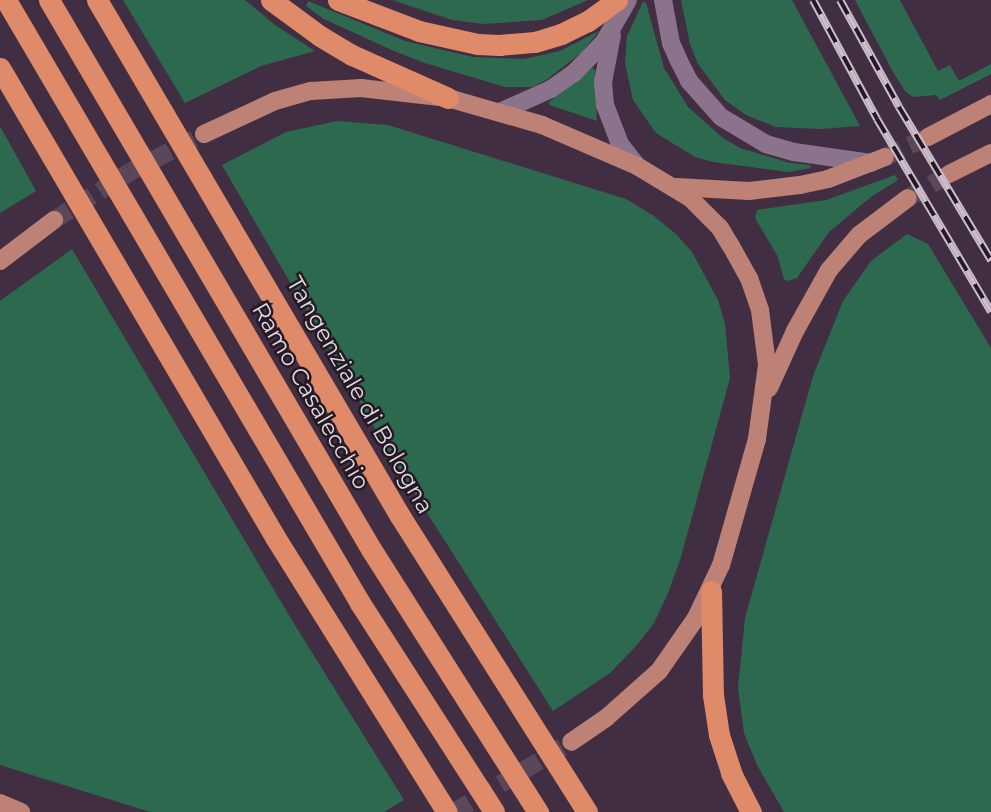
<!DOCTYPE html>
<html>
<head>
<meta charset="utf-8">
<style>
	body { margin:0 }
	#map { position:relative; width:991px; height:812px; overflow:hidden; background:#422e42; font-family:Montserrat,sans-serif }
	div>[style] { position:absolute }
	.green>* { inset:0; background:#2d694f }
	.primary-tunnel>* { height:18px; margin-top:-9px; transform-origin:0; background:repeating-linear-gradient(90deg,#5a475a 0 18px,transparent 0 27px) }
	.minor>* { height:18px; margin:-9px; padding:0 9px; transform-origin:9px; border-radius:9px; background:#8b738b }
	.primary>* { height:18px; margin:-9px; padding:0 9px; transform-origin:9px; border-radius:9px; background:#bd8176 }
	.motorway>* { height:21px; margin:-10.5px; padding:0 10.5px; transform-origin:10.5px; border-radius:10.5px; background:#df8a68 }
	.rail>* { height:8px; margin-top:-4px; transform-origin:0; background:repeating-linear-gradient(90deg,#231a23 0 16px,#ccbdcb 0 32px); box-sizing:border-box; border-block:2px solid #ccbdcb }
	span { translate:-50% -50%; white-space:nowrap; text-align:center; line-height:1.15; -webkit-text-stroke:5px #231a23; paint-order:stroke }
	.street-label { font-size:23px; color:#e5d7e4 }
</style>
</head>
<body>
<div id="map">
	<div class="green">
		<i style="clip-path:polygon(123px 0,245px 0,275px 25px,315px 51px,261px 66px,185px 103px)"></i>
		<i style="clip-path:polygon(392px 0,588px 0,542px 20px,483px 24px,452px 20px)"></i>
		<i style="clip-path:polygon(681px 0,792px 0,860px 126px,821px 129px,776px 127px,746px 115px,725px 100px,698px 64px,690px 44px)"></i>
		<i style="clip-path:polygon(855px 0,900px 0,938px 71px,950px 65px,959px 81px,991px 64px,991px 74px,940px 100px,936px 95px,913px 97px,905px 91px,893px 72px)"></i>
		<i style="clip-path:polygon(308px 1px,405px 41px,473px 57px,524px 59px,560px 51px,599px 31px,581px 53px,546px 80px,532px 87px,505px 87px,425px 63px,394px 51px,324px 19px,306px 6px)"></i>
		<i style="clip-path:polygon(643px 2px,646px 3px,664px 68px,688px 107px,723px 138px,740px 148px,790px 163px,810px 165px,811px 168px,788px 172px,713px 162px,695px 157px,656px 133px,633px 100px,625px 63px,627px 36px)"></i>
		<i style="clip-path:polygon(592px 68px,595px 70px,597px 121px,550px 105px,548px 103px)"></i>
		<i style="clip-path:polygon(337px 121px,388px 125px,626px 199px,654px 216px,676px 234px,692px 252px,718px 300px,725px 324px,730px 378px,681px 557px,668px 593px,654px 623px,637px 645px,610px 673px,553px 711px,389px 453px,222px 165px,286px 132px)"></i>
		<i style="clip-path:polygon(0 126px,36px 191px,0 213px)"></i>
		<i style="clip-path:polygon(895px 175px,898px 180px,872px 196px,829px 232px,797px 278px,788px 281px,784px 279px,777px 255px,755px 218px,757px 210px,826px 200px)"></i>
		<i style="clip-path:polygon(907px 234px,928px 244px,991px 348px,991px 812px,784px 812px,757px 765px,744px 733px,738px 688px,745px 618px,813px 376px,843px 301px,871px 261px)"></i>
		<i style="clip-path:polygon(72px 249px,293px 622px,404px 800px,384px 812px,150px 812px,0 765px,0 301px)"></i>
	</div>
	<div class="primary-tunnel">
		<i style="left:885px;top:157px;width:47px;rotate:-24.9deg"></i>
		<i style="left:908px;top:198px;width:48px;rotate:-30.3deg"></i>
		<i style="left:54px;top:220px;width:90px;rotate:-32.3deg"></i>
		<i style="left:130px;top:172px;width:83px;rotate:-27.2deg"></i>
		<i style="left:454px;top:812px;width:136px;rotate:-30.9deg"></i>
	</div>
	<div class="minor">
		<i style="left:663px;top:0;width:44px;rotate:79.5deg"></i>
		<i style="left:671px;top:43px;width:20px;rotate:66deg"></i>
		<i style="left:679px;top:61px;width:22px;rotate:63deg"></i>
		<i style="left:689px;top:81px;width:48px;rotate:48.4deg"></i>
		<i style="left:721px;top:117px;width:52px;rotate:31deg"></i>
		<i style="left:766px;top:144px;width:29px;rotate:16deg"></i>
		<i style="left:794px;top:152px;width:78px;rotate:8.1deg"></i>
		<i style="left:612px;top:35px;width:48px;rotate:100.8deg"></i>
		<i style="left:603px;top:82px;width:23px;rotate:85deg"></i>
		<i style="left:605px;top:105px;width:42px;rotate:69deg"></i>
		<i style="left:620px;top:144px;width:28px;rotate:52deg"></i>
		<i style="left:502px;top:111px;width:54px;rotate:-24.2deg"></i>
		<i style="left:551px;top:89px;width:28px;rotate:-35deg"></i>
		<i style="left:574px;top:73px;width:43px;rotate:-45.9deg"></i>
		<i style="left:604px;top:42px;width:48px;rotate:-60.3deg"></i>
	</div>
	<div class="primary">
		<i style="left:204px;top:134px;width:78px;rotate:-24.9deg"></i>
		<i style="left:275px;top:101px;width:37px;rotate:-16deg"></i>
		<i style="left:311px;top:91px;width:50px;rotate:-3.4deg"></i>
		<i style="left:361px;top:88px;width:88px;rotate:6.6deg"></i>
		<i style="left:448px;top:98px;width:98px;rotate:16deg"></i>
		<i style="left:542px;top:125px;width:103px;rotate:23.3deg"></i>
		<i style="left:637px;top:166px;width:62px;rotate:31.1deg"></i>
		<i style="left:690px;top:198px;width:42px;rotate:45deg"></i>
		<i style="left:720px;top:228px;width:21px;rotate:59deg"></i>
		<i style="left:731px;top:246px;width:37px;rotate:61deg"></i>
		<i style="left:749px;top:278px;width:34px;rotate:71deg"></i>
		<i style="left:760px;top:310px;width:55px;rotate:82.7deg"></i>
		<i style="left:767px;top:365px;width:75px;rotate:97.7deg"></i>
		<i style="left:757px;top:439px;width:131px;rotate:105.9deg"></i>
		<i style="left:721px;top:565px;width:59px;rotate:115.3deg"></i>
		<i style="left:696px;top:618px;width:65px;rotate:124.9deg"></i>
		<i style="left:659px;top:671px;width:71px;rotate:138.4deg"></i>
		<i style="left:606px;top:718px;width:42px;rotate:145.6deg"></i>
		<i style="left:928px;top:137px;width:71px;rotate:-27.6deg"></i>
		<i style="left:949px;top:174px;width:47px;rotate:-26.6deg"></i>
		<i style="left:677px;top:187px;width:72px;rotate:3.2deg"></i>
		<i style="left:749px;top:191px;width:51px;rotate:-6.7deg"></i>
		<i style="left:800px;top:185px;width:29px;rotate:-12deg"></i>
		<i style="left:828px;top:179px;width:61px;rotate:-21.1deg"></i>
		<i style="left:0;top:261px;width:68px;rotate:-37.2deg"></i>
		<i style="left:769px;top:388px;width:63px;rotate:-65.5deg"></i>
		<i style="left:795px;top:331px;width:70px;rotate:-60.9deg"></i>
		<i style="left:829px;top:270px;width:46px;rotate:-49.4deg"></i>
		<i style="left:859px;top:235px;width:61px;rotate:-37.1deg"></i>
		<i style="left:0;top:803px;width:23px;rotate:23deg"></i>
	</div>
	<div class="motorway">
		<i style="left:6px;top:0;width:699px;rotate:59.58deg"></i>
		<i style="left:360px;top:603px;width:248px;rotate:57.3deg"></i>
		<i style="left:49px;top:0;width:636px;rotate:59.61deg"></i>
		<i style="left:371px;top:549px;width:312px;rotate:57.6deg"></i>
		<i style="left:97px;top:0;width:598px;rotate:59.58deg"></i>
		<i style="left:400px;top:516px;width:350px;rotate:57.7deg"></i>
		<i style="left:271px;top:0;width:61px;rotate:36.3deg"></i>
		<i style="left:320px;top:36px;width:37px;rotate:31deg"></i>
		<i style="left:352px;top:55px;width:105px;rotate:24.1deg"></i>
		<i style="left:338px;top:0;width:87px;rotate:20.9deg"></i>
		<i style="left:419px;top:31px;width:60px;rotate:12.4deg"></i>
		<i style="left:478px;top:44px;width:21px;rotate:3deg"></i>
		<i style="left:499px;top:45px;width:36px;rotate:-5deg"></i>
		<i style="left:535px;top:42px;width:27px;rotate:-17deg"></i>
		<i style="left:561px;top:34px;width:30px;rotate:-26deg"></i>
		<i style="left:588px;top:21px;width:36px;rotate:-36deg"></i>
		<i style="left:0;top:68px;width:544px;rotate:59.61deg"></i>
		<i style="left:275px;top:537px;width:324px;rotate:58deg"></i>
		<i style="left:711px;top:591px;width:104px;rotate:88.9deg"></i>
		<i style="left:713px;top:695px;width:40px;rotate:81.5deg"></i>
		<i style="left:719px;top:735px;width:40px;rotate:72deg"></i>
		<i style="left:731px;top:773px;width:44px;rotate:62.9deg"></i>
	</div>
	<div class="rail">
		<i style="left:813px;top:0;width:135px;rotate:61.7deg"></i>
		<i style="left:877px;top:119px;width:224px;rotate:59.4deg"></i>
		<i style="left:840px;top:0;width:122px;rotate:61.1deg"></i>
		<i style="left:899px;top:107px;width:179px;rotate:59deg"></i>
	</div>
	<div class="street-label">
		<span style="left:360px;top:395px;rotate:60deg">Tangenziale di Bologna</span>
		<span style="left:311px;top:396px;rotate:60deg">Ramo Casalecchio</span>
	</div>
</div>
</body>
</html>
